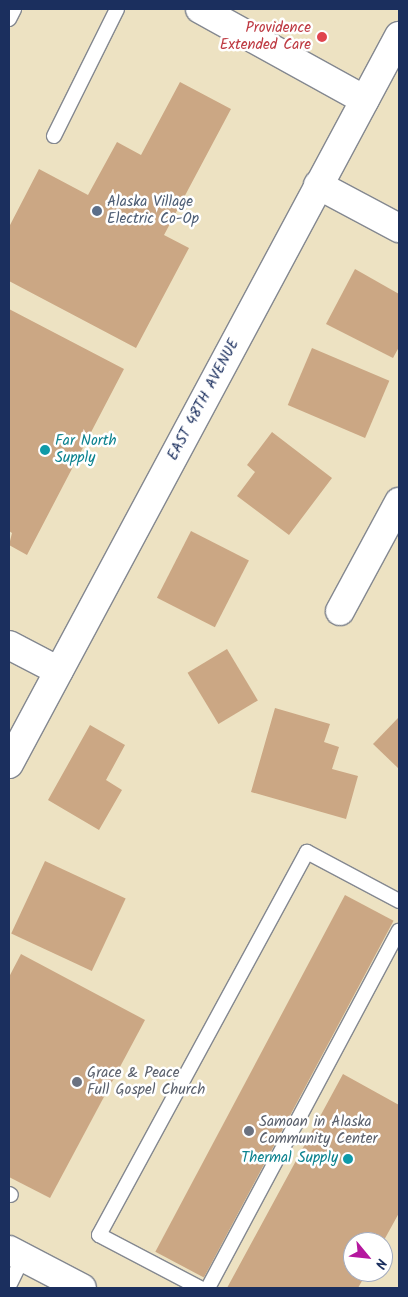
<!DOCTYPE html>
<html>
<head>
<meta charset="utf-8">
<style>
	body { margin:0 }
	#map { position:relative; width:408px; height:1297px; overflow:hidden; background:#ede2c2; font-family:Kalam,sans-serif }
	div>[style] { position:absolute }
	.building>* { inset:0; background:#cba784; transform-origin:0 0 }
	.roads { filter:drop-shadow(1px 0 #848890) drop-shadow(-1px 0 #848890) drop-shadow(0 1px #848890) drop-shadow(0 -1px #848890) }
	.service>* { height:14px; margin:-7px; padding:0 7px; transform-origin:7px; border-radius:7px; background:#fff }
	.minor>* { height:28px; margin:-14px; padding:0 14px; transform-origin:14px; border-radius:14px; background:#fff }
	.dots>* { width:14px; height:14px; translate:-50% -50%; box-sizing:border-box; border:2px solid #fff; border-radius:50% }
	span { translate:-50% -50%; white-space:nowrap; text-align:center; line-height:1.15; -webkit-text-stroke:5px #fff; paint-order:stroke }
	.health-label { font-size:15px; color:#be3a42 }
	.right { translate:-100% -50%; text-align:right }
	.service-label { font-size:15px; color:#4e5e75 }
	.left { translate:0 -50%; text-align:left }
	.street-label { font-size:15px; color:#1b2f5e }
	.culture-label { font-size:15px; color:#0d838f }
	.worship-label { font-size:15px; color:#5b616d }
	.frame { position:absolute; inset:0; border:10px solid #1b2f5e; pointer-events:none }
	.north { position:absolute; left:343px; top:1232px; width:50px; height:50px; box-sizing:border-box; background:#fff; border:1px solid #a4acbf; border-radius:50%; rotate:118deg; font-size:14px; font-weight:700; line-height:20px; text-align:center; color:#1b2f5e }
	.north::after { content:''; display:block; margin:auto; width:18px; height:22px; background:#b5179e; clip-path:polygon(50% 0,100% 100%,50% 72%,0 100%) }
</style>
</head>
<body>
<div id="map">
	<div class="building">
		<i style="clip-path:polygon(180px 82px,231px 109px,164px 235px,189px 248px,136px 348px,9px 281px,9px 227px,39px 169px,88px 195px,117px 142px,141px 155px)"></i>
		<i style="clip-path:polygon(355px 269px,399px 294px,399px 347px,393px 358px,326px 324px)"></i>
		<i style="clip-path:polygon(9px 309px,124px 369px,27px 555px,9px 545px,12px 533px,9px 531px)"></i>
		<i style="left:312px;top:348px;width:84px;height:62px;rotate:23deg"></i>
		<i style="clip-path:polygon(272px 432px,332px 478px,289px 535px,237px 496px,255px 472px,247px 465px)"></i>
		<i style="left:191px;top:531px;width:65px;height:75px;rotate:27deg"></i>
		<i style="left:227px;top:649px;width:60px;height:46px;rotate:59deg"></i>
		<i style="clip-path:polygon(275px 708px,330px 724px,324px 742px,339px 747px,332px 769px,358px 776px,346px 819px,251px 792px)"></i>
		<i style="clip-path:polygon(399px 717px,399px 769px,373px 744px)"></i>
		<i style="clip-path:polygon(90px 725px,125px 745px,106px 780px,122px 790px,99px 830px,48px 800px)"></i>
		<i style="left:45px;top:861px;width:89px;height:80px;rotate:25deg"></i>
		<i style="left:345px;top:895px;width:55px;height:404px;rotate:28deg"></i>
		<i style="clip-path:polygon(21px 954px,145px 1020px,50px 1198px,9px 1177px,9px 977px)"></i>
		<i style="clip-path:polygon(343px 1074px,399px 1105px,399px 1213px,383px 1242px,353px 1242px,353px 1272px,367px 1272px,358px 1288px,227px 1288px)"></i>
	</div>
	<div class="roads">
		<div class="service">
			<i style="left:9px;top:19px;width:11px;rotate:-63deg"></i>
			<i style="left:54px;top:136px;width:142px;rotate:-63.6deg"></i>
			<i style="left:9px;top:1194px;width:2px;rotate:27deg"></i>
			<i style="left:9px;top:1286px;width:32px;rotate:-64deg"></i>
			<i style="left:200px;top:1288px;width:114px;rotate:-152.3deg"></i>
			<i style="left:99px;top:1235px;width:436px;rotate:-61.5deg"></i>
			<i style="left:307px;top:852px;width:104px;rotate:28deg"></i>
			<i style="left:208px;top:1288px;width:405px;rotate:-61.9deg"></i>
		</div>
		<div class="minor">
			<i style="left:200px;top:9px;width:188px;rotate:28.9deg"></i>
			<i style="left:318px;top:185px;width:92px;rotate:28deg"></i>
			<i style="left:340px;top:611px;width:124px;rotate:-61.6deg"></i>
			<i style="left:9px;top:645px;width:56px;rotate:27.5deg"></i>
			<i style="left:9px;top:764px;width:826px;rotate:-61.82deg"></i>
			<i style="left:9px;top:1250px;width:82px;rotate:27.5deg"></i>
		</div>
	</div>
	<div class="dots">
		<i style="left:322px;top:37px;background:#e0444e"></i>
		<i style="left:97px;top:211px;background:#5c6f8a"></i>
		<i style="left:45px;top:450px;background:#0f9aa8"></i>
		<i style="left:77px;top:1082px;background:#6b7280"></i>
		<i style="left:249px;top:1131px;background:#6b7280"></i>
		<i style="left:348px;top:1159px;background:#0f9aa8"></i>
	</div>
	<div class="health-label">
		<span class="right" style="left:311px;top:37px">Providence<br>Extended Care</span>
	</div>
	<div class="service-label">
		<span class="left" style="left:107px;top:211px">Alaska Village<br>Electric Co-Op</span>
	</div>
	<div class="street-label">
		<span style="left:204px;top:400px;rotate:-62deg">EAST 48TH AVENUE</span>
	</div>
	<div class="culture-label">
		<span class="left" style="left:55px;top:450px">Far North<br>Supply</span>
		<span class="right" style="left:338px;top:1159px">Thermal Supply</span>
	</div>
	<div class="worship-label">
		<span class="left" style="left:87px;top:1082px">Grace &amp; Peace<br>Full Gospel Church</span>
		<span class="left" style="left:259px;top:1131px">Samoan in Alaska<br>Community Center</span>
	</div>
	<div class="frame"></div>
	<div class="north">N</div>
</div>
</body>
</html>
